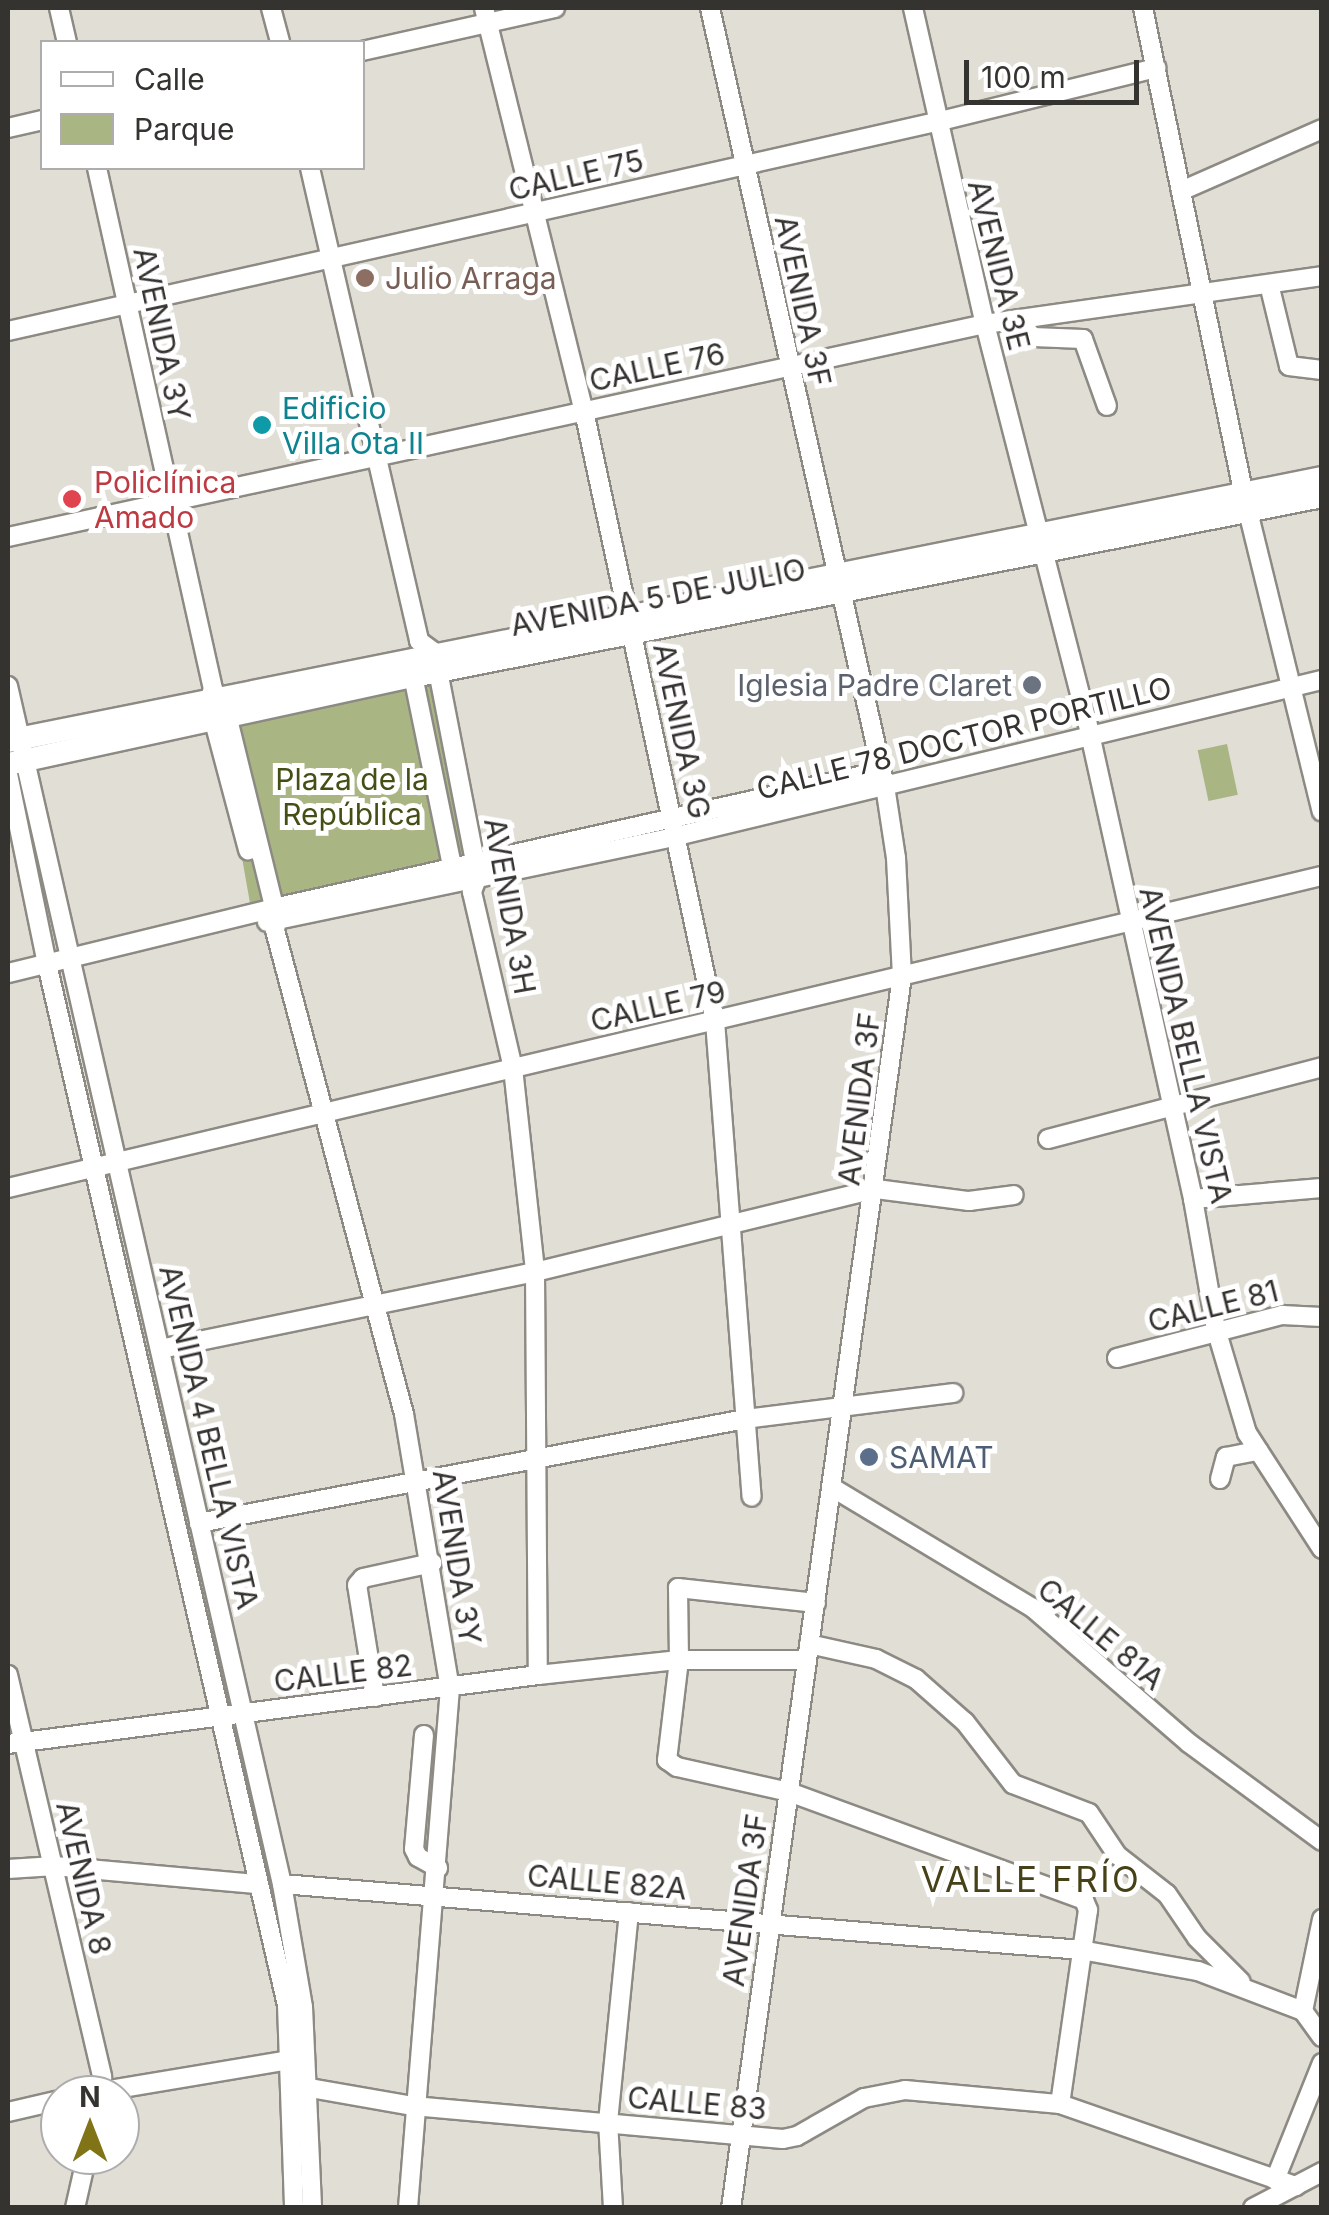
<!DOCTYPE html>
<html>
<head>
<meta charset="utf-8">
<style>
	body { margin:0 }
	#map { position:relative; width:1329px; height:2215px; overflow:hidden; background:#e1ded6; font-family:Inter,sans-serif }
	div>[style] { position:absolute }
	.green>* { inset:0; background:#a9b583; transform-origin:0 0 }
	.roads { filter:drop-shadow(2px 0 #8d8a83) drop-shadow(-2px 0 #8d8a83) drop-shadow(0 2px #8d8a83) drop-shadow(0 -2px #8d8a83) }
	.minor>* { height:18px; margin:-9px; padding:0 9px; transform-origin:9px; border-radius:9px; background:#fff }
	.major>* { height:22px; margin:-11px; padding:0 11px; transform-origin:11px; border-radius:11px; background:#fff }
	.dots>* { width:28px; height:28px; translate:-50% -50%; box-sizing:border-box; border:5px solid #fff; border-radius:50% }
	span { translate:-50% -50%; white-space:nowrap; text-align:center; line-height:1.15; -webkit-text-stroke:10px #fff; paint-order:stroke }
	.street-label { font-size:30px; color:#343330 }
	.education-label { font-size:30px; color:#785e54 }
	.left { translate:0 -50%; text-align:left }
	.culture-label { font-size:30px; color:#0d838f }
	.health-label { font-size:30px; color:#be3a42 }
	.worship-label { font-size:30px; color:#5b616d }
	.right { translate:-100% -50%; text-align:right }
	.park-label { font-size:30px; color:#444f16 }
	.service-label { font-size:30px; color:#4e5e75 }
	.quarter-label { font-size:35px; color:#474118; letter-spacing:2.5px }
	.frame { position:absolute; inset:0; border:10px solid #343330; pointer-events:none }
	.legend { position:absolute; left:40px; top:40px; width:325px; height:130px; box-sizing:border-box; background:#fff; border:2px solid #aeadac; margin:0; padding:12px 18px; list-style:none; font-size:30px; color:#343330 }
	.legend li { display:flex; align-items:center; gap:20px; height:50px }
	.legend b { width:50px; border:2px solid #aeadac }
	.north { position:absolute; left:40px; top:2075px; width:100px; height:100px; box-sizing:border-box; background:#fff; border:2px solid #aeadac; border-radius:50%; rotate:0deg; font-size:28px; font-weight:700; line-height:40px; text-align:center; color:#343330 }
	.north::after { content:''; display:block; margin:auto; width:35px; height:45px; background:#807416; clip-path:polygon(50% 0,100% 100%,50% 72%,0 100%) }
	.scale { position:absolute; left:964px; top:60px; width:175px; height:45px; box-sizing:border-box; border:5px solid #343330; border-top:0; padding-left:12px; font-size:30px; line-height:35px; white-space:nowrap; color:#343330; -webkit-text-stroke:8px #fff; paint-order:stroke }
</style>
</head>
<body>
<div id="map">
	<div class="green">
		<i style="left:443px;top:679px;width:192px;height:229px;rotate:80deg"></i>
		<i style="left:1227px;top:744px;width:52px;height:30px;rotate:78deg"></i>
	</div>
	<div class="roads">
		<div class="minor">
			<i style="left:59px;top:8px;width:35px;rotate:77deg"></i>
			<i style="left:271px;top:8px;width:35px;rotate:75deg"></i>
			<i style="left:484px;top:8px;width:415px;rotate:76.1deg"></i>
			<i style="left:584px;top:411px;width:624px;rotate:77.88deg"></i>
			<i style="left:715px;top:1021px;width:477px;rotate:85.6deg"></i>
			<i style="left:710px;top:8px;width:797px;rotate:77.32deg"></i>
			<i style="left:885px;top:786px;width:73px;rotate:81.3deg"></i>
			<i style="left:896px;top:858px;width:118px;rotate:87.1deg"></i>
			<i style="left:902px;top:976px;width:1244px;rotate:97.9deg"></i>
			<i style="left:913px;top:8px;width:324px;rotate:77.2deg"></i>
			<i style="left:985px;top:324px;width:423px;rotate:75.6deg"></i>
			<i style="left:1090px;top:734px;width:476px;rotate:77.5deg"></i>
			<i style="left:1193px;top:1199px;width:132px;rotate:80deg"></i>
			<i style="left:1216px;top:1329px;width:109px;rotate:73.4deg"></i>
			<i style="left:1247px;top:1433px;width:138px;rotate:57.1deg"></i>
			<i style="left:1143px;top:8px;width:497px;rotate:78.3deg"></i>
			<i style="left:1244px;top:495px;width:326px;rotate:76.2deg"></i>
			<i style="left:362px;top:51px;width:198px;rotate:-12.6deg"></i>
			<i style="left:8px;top:128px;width:35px;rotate:-13deg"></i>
			<i style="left:97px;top:168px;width:534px;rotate:77.45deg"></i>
			<i style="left:213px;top:689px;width:12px;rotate:110deg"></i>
			<i style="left:209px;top:700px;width:18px;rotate:77deg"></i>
			<i style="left:213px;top:718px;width:137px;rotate:75.1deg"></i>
			<i style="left:310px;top:168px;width:485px;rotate:77deg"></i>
			<i style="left:419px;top:641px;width:19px;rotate:36deg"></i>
			<i style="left:434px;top:652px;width:19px;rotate:78deg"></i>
			<i style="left:438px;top:671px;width:209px;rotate:79deg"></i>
			<i style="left:478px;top:876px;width:17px;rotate:111deg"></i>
			<i style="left:472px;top:892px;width:181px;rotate:76.9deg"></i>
			<i style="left:513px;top:1068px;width:205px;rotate:83.8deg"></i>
			<i style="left:535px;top:1272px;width:403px;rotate:89.6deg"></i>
			<i style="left:1181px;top:191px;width:154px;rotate:-23.7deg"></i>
			<i style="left:1269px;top:284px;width:84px;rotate:76.3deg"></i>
			<i style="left:1289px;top:366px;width:33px;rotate:7deg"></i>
			<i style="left:1018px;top:320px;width:23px;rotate:49deg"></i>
			<i style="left:1033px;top:337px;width:50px;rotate:2.3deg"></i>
			<i style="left:1083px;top:339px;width:71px;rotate:70.3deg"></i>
			<i style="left:8px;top:331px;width:951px;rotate:-12.69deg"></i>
			<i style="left:936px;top:122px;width:227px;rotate:-13.8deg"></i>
			<i style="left:8px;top:537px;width:1000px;rotate:-12.3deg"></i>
			<i style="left:985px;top:324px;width:340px;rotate:-8.1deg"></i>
			<i style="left:411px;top:666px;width:214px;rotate:78.4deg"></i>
			<i style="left:8px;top:686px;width:1229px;rotate:77.12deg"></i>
			<i style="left:282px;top:1884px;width:125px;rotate:80.3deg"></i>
			<i style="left:303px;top:2007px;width:201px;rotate:87.4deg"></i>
			<i style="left:225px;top:707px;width:218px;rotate:76.2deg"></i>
			<i style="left:277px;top:919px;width:11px;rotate:100deg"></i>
			<i style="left:275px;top:930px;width:501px;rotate:75.08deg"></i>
			<i style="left:404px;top:1414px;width:278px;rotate:80.5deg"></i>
			<i style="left:450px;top:1688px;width:522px;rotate:94.62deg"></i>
			<i style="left:8px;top:774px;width:194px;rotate:78.4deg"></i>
			<i style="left:47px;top:964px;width:1068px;rotate:77.02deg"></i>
			<i style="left:287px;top:2005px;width:203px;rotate:88deg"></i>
			<i style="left:267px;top:922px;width:419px;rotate:-11.8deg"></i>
			<i style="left:677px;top:836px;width:664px;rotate:-13.6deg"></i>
			<i style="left:8px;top:973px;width:274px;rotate:-13.7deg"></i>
			<i style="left:274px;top:908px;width:623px;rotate:-12.7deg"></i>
			<i style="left:1048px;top:1139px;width:283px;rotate:-14.7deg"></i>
			<i style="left:8px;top:1188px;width:1351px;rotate:-13.36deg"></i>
			<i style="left:1193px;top:1199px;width:129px;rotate:-4.9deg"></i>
			<i style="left:160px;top:1349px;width:383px;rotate:-11.6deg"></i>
			<i style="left:535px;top:1272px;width:351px;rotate:-13.7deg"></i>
			<i style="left:876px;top:1189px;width:94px;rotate:7.4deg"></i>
			<i style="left:969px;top:1201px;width:45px;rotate:-7.6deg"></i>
			<i style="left:1117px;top:1358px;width:171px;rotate:-14.6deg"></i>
			<i style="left:1282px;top:1315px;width:40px;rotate:2.9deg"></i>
			<i style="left:1220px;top:1479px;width:23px;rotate:-75deg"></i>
			<i style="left:1226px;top:1457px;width:33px;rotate:-11deg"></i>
			<i style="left:833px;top:1488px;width:233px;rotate:31deg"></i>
			<i style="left:1033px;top:1608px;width:206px;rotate:40.9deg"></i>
			<i style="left:1189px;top:1743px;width:165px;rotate:36.4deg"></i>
			<i style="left:199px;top:1523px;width:556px;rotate:-10.78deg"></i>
			<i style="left:745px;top:1419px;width:210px;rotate:-7.1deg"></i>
			<i style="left:816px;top:1603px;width:139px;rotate:-173.8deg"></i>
			<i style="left:678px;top:1588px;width:72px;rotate:89.2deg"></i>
			<i style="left:679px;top:1660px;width:101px;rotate:96.8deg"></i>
			<i style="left:667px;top:1760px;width:12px;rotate:35deg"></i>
			<i style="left:677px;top:1767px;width:115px;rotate:12.6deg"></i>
			<i style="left:789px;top:1792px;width:314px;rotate:20.1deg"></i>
			<i style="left:1084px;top:1900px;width:11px;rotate:68deg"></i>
			<i style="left:1088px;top:1910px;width:196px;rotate:98.2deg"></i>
			<i style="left:809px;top:1644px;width:69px;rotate:12.6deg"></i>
			<i style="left:876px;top:1659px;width:45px;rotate:26.6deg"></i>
			<i style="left:916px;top:1679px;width:65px;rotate:41.3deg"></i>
			<i style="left:965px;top:1722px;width:78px;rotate:52.3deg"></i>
			<i style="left:1013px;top:1784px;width:81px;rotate:20.9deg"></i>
			<i style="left:1089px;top:1813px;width:50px;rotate:56.3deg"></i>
			<i style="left:1117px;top:1855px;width:63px;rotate:38deg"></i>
			<i style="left:1167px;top:1894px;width:53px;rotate:55.7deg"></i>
			<i style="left:1197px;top:1938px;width:62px;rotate:45deg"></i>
			<i style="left:8px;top:1675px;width:413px;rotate:76.8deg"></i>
			<i style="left:102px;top:2077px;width:18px;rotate:96deg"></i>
			<i style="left:375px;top:1697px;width:113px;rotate:-99.1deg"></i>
			<i style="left:357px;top:1585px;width:9px;rotate:-49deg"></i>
			<i style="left:363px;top:1578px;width:71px;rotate:-12.3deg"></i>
			<i style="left:424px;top:1735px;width:114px;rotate:95deg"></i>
			<i style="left:414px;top:1849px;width:9px;rotate:63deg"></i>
			<i style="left:418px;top:1857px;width:23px;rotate:29deg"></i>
			<i style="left:8px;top:1744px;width:534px;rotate:-7.42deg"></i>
			<i style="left:538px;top:1675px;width:142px;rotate:-6.1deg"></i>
			<i style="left:679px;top:1660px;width:127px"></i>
			<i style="left:8px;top:1869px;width:47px;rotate:-3.7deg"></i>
			<i style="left:55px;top:1866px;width:204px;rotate:5.1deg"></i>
			<i style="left:282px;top:1884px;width:802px;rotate:4.72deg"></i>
			<i style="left:1081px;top:1950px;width:119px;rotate:10.2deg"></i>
			<i style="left:1198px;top:1971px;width:112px;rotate:20.9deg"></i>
			<i style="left:1303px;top:2011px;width:94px;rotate:-78.3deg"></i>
			<i style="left:1303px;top:2011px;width:32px;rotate:54deg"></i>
			<i style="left:310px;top:2088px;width:105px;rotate:9.9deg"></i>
			<i style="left:413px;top:2106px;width:371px;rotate:5.1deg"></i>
			<i style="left:783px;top:2139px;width:14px;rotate:-12deg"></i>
			<i style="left:797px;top:2136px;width:77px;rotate:-29.6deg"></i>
			<i style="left:864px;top:2098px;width:42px;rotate:-11deg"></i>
			<i style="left:905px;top:2090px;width:156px;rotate:5.2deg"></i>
			<i style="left:1060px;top:2104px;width:250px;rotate:19.2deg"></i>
			<i style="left:80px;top:2095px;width:213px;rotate:-9.5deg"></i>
			<i style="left:8px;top:2112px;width:53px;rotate:-13deg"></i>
			<i style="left:1275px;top:2180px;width:126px;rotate:-68.1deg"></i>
			<i style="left:75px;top:2208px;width:54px;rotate:-77.2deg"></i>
			<i style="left:613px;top:2208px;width:86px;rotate:-93.3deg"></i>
			<i style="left:608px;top:2122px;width:211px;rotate:-84.3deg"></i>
			<i style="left:1253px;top:2208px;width:78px;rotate:-27.6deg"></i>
		</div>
		<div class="major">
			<i style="left:8px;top:741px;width:1340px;rotate:-11.32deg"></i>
			<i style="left:8px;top:764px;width:414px;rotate:-12.3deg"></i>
			<i style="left:413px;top:676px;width:927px;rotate:-11.2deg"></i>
		</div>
	</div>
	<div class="dots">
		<i style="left:365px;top:278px;background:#8d6e63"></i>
		<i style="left:262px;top:425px;background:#0f9aa8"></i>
		<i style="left:72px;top:499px;background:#e0444e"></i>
		<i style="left:1032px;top:685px;background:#6b7280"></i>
		<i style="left:869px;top:1457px;background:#5c6f8a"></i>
	</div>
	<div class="street-label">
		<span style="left:576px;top:175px;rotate:-13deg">CALLE 75</span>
		<span style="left:999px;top:265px;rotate:76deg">AVENIDA 3E</span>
		<span style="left:803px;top:301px;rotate:78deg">AVENIDA 3F</span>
		<span style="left:162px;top:334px;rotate:78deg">AVENIDA 3Y</span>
		<span style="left:657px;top:367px;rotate:-12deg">CALLE 76</span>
		<span style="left:658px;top:597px;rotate:-11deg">AVENIDA 5 DE JULIO</span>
		<span style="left:682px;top:731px;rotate:78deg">AVENIDA 3G</span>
		<span style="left:964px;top:738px;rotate:-14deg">CALLE 78 DOCTOR PORTILLO</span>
		<span style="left:510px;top:906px;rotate:80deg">AVENIDA 3H</span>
		<span style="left:658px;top:1006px;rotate:-13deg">CALLE 79</span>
		<span style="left:1186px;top:1045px;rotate:77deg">AVENIDA BELLA VISTA</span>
		<span style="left:859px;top:1099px;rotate:-83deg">AVENIDA 3F</span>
		<span style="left:1213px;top:1306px;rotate:-14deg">CALLE 81</span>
		<span style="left:209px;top:1437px;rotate:77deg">AVENIDA 4 BELLA VISTA</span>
		<span style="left:457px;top:1557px;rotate:81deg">AVENIDA 3Y</span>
		<span style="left:1101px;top:1634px;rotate:40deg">CALLE 81A</span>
		<span style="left:343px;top:1673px;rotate:-7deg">CALLE 82</span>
		<span style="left:84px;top:1878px;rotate:77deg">AVENIDA 8</span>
		<span style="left:607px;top:1882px;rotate:5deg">CALLE 82A</span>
		<span style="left:745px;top:1900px;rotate:-82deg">AVENIDA 3F</span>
		<span style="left:697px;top:2103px;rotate:5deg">CALLE 83</span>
	</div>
	<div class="education-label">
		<span class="left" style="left:385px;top:278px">Julio Arraga</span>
	</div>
	<div class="culture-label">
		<span class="left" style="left:282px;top:425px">Edificio<br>Villa Ota II</span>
	</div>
	<div class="health-label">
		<span class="left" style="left:94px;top:499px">Policlínica<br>Amado</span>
	</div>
	<div class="worship-label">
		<span class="right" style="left:1012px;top:685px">Iglesia Padre Claret</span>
	</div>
	<div class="park-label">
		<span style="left:352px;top:796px">Plaza de la<br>República</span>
	</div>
	<div class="service-label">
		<span class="left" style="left:889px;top:1457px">SAMAT</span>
	</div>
	<div class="quarter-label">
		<span style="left:1031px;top:1879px">VALLE FRÍO</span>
	</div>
	<div class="frame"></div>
	<ul class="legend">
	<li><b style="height:12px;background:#fff"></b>Calle</li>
	<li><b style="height:28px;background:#a9b583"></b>Parque</li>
	</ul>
	<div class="north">N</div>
	<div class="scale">100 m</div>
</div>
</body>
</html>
